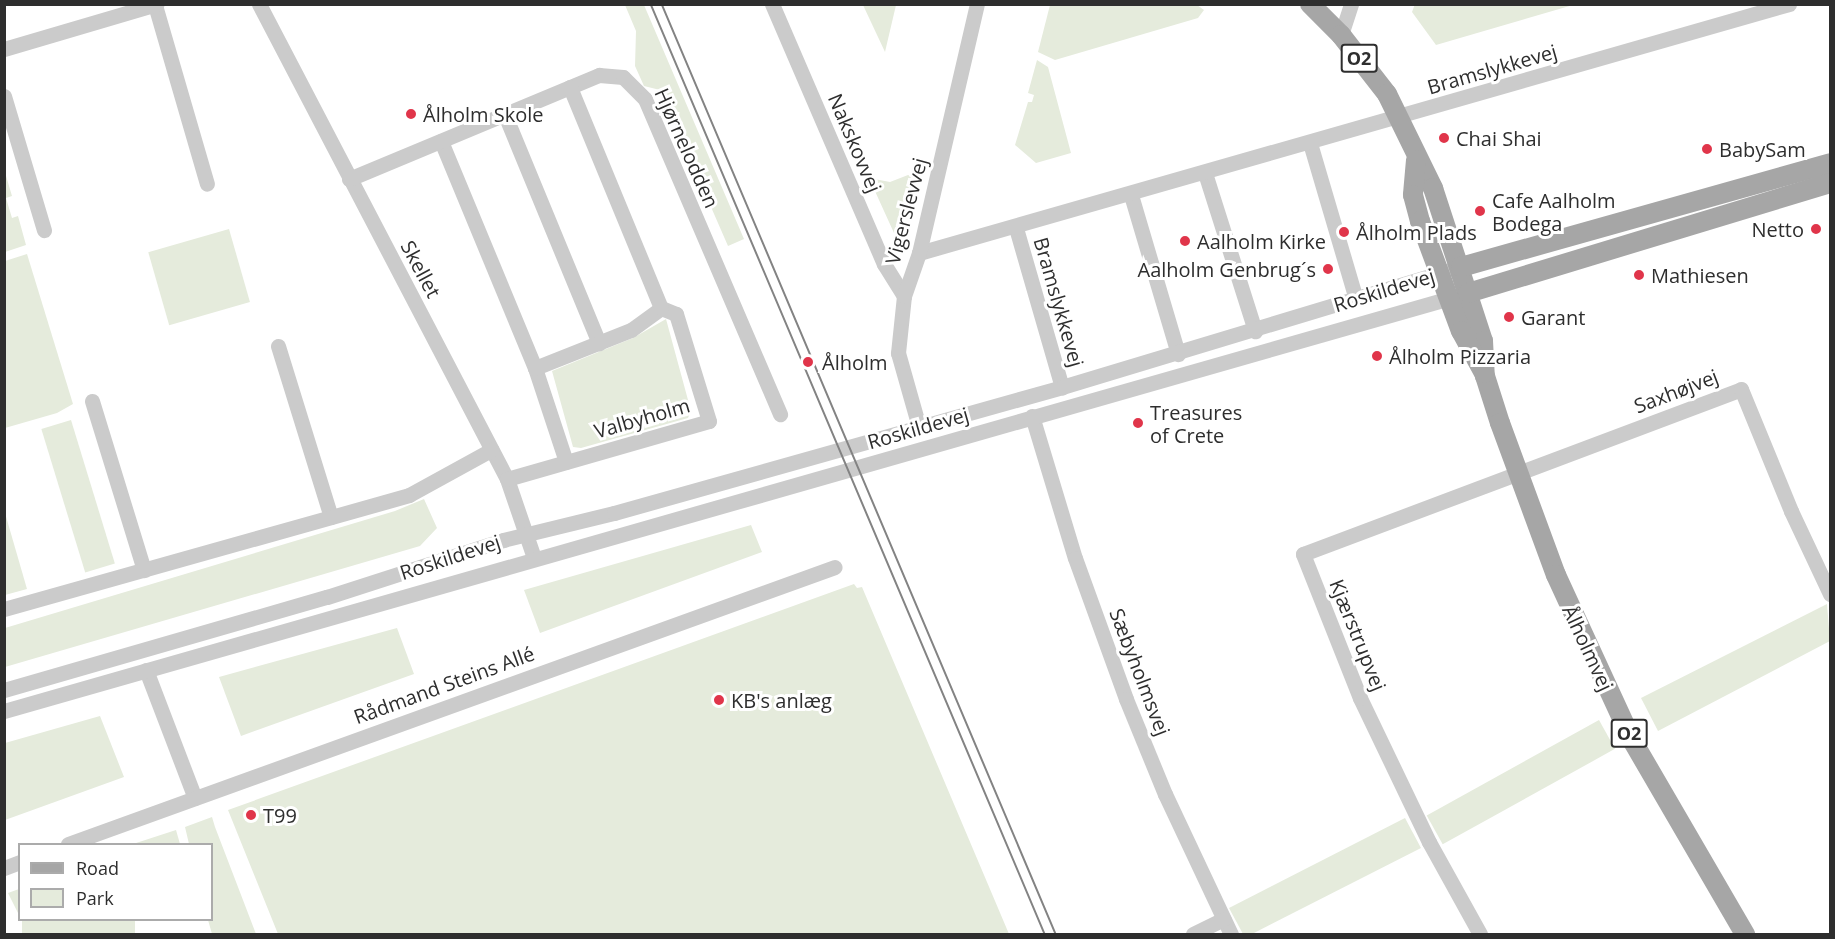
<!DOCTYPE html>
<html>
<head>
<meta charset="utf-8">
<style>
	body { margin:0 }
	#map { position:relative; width:1835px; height:939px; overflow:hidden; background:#fff; font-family:"Open Sans",sans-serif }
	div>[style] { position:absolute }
	.green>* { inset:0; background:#e5ebdc; transform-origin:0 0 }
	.minor>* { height:15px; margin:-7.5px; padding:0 7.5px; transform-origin:7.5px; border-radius:7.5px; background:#cbcbcb }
	.major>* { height:20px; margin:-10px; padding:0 10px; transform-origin:10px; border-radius:10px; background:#a6a6a6 }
	.tram>* { height:1.5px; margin:-0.75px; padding:0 0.75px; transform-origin:0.75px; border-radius:0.75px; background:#838383 }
	.dots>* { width:16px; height:16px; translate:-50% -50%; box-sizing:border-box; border:3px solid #fff; border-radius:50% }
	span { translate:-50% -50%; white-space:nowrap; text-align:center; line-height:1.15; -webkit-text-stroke:6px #fff; paint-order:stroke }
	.shield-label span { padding:2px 4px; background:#fff; border:2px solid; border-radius:4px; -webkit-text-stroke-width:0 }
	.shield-label { font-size:18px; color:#2e2e2e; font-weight:700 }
	.street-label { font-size:20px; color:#2e2e2e }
	.poi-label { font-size:20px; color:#2e2e2e }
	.left { translate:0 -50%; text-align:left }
	.right { translate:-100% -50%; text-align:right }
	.frame { position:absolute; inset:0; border:6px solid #2e2e2e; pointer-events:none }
	.legend { position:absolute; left:18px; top:843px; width:195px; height:78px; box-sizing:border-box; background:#fff; border:2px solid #ababab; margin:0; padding:8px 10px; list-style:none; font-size:18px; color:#2e2e2e }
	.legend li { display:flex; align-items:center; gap:12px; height:30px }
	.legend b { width:30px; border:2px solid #ababab }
</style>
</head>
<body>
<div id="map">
	<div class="green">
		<i style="clip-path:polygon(1415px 4px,1573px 4px,1573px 5px,1436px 45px,1412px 12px)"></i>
		<i style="clip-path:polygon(625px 5px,644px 5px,744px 239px,728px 246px,660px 90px,644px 86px,635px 66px,636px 31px)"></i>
		<i style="clip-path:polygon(863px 5px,896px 5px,885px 52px)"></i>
		<i style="clip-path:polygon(1197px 5px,1204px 10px,1198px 18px,1055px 60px,1038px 52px,1050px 5px)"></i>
		<i style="clip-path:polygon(1037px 60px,1048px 67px,1071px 153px,1036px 163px,1015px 145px,1028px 102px,1032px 102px,1034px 95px,1028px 93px)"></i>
		<i style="clip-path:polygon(4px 169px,12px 196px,6px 198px,12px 218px,18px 216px,26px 245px,5px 252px)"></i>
		<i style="clip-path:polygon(908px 175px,916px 178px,902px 233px,894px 233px,869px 178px,890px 182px)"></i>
		<i style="left:229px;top:229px;width:76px;height:84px;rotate:74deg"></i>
		<i style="clip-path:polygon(27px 254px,73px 404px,57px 413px,5px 428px,5px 261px)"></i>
		<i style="clip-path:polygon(666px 319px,691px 411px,688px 418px,581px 448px,573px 447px,552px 371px,633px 338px)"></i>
		<i style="left:71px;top:420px;width:150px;height:31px;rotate:73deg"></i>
		<i style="clip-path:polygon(424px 499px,437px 528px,420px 546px,5px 667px,5px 628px,395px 511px)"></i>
		<i style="clip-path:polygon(5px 513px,27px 589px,5px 595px,4px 595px)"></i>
		<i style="clip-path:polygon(751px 525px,762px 552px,540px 633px,524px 590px)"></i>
		<i style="clip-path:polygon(854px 584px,857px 588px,862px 587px,1009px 934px,278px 934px,228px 810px)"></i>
		<i style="clip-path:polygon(1827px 604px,1830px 641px,1658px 731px,1641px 698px)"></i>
		<i style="clip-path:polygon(397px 628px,414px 674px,241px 736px,219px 677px)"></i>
		<i style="clip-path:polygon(100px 716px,124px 777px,5px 820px,5px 743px)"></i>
		<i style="left:1599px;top:720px;width:33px;height:197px;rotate:61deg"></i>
		<i style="clip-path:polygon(212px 817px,215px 827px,256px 934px,212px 934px,208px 920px,212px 920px,212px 844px,189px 844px,185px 827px)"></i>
		<i style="clip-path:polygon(1405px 818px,1421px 848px,1252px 934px,1243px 934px,1229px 908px)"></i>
		<i style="clip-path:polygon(176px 830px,180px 844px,133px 844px)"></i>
		<i style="clip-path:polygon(19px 889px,20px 889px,19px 915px,8px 893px)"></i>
		<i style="left:22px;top:920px;width:113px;height:16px"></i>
	</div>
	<div class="minor">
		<i style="left:259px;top:4px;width:536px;rotate:62.43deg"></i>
		<i style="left:507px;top:479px;width:83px;rotate:71.1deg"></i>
		<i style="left:772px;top:4px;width:283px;rotate:66.7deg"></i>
		<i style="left:884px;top:264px;width:38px;rotate:58deg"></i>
		<i style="left:155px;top:5px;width:186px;rotate:73.8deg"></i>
		<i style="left:1341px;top:35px;width:33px;rotate:-72deg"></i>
		<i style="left:4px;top:49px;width:159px;rotate:-16.4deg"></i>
		<i style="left:4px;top:96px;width:140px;rotate:73.4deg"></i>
		<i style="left:505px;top:115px;width:247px;rotate:67.6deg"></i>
		<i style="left:441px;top:141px;width:246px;rotate:67.5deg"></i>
		<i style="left:535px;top:368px;width:99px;rotate:71.7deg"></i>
		<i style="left:1310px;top:143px;width:163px;rotate:73.6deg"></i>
		<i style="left:1205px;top:173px;width:166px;rotate:72.4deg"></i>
		<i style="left:349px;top:179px;width:271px;rotate:-22.6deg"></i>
		<i style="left:599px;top:75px;width:24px;rotate:5deg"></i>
		<i style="left:623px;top:77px;width:31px;rotate:45deg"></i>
		<i style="left:645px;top:99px;width:343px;rotate:66.8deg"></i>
		<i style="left:1131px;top:195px;width:166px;rotate:73.5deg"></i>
		<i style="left:1016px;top:228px;width:166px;rotate:73.9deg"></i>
		<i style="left:919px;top:253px;width:905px;rotate:-15.97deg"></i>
		<i style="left:278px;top:346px;width:179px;rotate:72.8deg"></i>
		<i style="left:535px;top:368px;width:103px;rotate:-21.6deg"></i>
		<i style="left:631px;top:330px;width:37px;rotate:-36deg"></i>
		<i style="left:92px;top:401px;width:177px;rotate:72.9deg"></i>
		<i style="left:1032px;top:416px;width:148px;rotate:73.2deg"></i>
		<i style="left:1075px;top:558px;width:150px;rotate:70.1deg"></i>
		<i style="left:1126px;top:699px;width:103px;rotate:67.7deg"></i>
		<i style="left:1165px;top:794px;width:155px;rotate:64.8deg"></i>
		<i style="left:919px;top:427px;width:77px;rotate:-105.8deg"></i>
		<i style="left:898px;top:353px;width:57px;rotate:-84deg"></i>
		<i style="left:904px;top:296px;width:46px;rotate:-70.8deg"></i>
		<i style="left:919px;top:253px;width:256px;rotate:-76.9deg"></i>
		<i style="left:507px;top:479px;width:210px;rotate:-16deg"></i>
		<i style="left:709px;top:421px;width:112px;rotate:-107.1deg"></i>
		<i style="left:676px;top:314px;width:16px;rotate:-158deg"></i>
		<i style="left:661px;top:308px;width:239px;rotate:-112.4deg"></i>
		<i style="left:4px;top:609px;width:421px;rotate:-15.7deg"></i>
		<i style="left:409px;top:495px;width:94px;rotate:-28.8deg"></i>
		<i style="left:146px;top:670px;width:137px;rotate:69.1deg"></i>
		<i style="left:4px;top:690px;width:336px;rotate:-16.1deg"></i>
		<i style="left:327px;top:597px;width:185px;rotate:-17.9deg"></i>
		<i style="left:503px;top:540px;width:114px;rotate:-13.7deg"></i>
		<i style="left:614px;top:513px;width:465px;rotate:-15.7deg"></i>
		<i style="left:1062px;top:387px;width:402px;rotate:-16.8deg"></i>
		<i style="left:4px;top:711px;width:1511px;rotate:-15.94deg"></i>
		<i style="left:68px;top:844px;width:815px;rotate:-19.86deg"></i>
		<i style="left:4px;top:868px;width:17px;rotate:-21deg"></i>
		<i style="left:1193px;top:934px;width:34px;rotate:-26deg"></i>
		<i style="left:1480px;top:934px;width:105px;rotate:-119deg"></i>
		<i style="left:1429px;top:842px;width:160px;rotate:-115.6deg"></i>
		<i style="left:1360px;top:698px;width:155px;rotate:-111.6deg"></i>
		<i style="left:1303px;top:554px;width:468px;rotate:-20.6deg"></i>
		<i style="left:1741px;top:389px;width:132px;rotate:67.7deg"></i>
		<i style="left:1791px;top:511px;width:92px;rotate:64.8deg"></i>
	</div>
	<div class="major">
		<i style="left:1310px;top:4px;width:44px;rotate:45deg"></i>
		<i style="left:1341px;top:35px;width:75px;rotate:52.1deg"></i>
		<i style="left:1387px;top:94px;width:105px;rotate:63.9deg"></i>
		<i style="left:1433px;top:188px;width:161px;rotate:71.9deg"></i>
		<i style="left:1483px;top:341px;width:35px;rotate:87deg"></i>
		<i style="left:1485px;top:376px;width:49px;rotate:72.3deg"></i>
		<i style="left:1500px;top:423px;width:162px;rotate:69.8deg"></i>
		<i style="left:1556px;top:575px;width:182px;rotate:65.3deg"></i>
		<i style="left:1632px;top:740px;width:225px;rotate:59.8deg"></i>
		<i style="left:1416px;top:160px;width:35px;rotate:95deg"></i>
		<i style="left:1413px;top:195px;width:27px;rotate:75deg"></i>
		<i style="left:1420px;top:221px;width:117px;rotate:69.6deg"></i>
		<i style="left:1461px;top:331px;width:48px;rotate:61.3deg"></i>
		<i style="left:1461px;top:267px;width:383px;rotate:-15.7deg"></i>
		<i style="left:1468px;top:293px;width:378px;rotate:-16.9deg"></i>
	</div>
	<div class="tram">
		<i style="left:651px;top:4px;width:1010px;rotate:67.04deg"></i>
		<i style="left:662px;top:4px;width:1010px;rotate:67.04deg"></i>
	</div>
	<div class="dots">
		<i style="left:411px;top:114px;background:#e0354a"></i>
		<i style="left:1444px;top:138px;background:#e0354a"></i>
		<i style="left:1707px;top:149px;background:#e0354a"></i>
		<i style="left:1480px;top:211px;background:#e0354a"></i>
		<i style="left:1816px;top:229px;background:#e0354a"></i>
		<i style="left:1344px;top:232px;background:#e0354a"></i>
		<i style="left:1185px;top:241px;background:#e0354a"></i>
		<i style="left:1328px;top:269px;background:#e0354a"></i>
		<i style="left:1639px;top:275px;background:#e0354a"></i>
		<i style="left:1509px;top:317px;background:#e0354a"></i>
		<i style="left:1377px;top:356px;background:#e0354a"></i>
		<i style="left:808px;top:362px;background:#e0354a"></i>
		<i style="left:1138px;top:423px;background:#e0354a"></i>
		<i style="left:719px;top:700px;background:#e0354a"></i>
		<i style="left:251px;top:815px;background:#e0354a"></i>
	</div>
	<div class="shield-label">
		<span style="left:1359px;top:58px">O2</span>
		<span style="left:1629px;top:733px">O2</span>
	</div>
	<div class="street-label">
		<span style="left:1492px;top:69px;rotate:-16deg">Bramslykkevej</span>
		<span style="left:855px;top:143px;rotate:67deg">Nakskovvej</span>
		<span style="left:687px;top:148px;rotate:66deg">Hjørnelodden</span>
		<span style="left:906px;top:211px;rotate:-75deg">Vigerslevvej</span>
		<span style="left:421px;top:269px;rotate:62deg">Skellet</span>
		<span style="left:1384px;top:290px;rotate:-17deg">Roskildevej</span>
		<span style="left:1059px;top:302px;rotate:74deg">Bramslykkevej</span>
		<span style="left:1676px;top:391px;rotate:-21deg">Saxhøjvej</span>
		<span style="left:642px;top:418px;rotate:-16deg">Valbyholm</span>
		<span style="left:918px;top:428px;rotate:-16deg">Roskildevej</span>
		<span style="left:450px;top:557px;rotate:-18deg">Roskildevej</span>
		<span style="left:1358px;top:635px;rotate:68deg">Kjærstrupvej</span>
		<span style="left:1588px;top:648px;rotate:65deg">Ålholmvej</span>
		<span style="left:1140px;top:672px;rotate:69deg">Sæbyholmsvej</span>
		<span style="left:444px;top:685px;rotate:-20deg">Rådmand Steins Allé</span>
	</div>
	<div class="poi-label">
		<span class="left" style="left:423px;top:114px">Ålholm Skole</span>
		<span class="left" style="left:1456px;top:138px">Chai Shai</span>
		<span class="left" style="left:1719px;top:149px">BabySam</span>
		<span class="left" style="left:1492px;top:212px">Cafe Aalholm<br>Bodega</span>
		<span class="right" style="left:1804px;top:229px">Netto</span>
		<span class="left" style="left:1356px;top:232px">Ålholm Plads</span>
		<span class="left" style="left:1197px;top:241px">Aalholm Kirke</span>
		<span class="right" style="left:1316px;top:269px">Aalholm Genbrug´s</span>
		<span class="left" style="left:1651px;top:275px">Mathiesen</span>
		<span class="left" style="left:1521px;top:317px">Garant</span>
		<span class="left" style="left:1389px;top:356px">Ålholm Pizzaria</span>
		<span class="left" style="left:822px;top:362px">Ålholm</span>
		<span class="left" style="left:1150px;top:424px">Treasures<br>of Crete</span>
		<span class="left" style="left:731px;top:700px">KB's anlæg</span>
		<span class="left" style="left:263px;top:815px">T99</span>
	</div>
	<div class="frame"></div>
	<ul class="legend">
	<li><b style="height:8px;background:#a6a6a6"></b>Road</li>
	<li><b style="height:16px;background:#e5ebdc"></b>Park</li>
	</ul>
</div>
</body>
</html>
